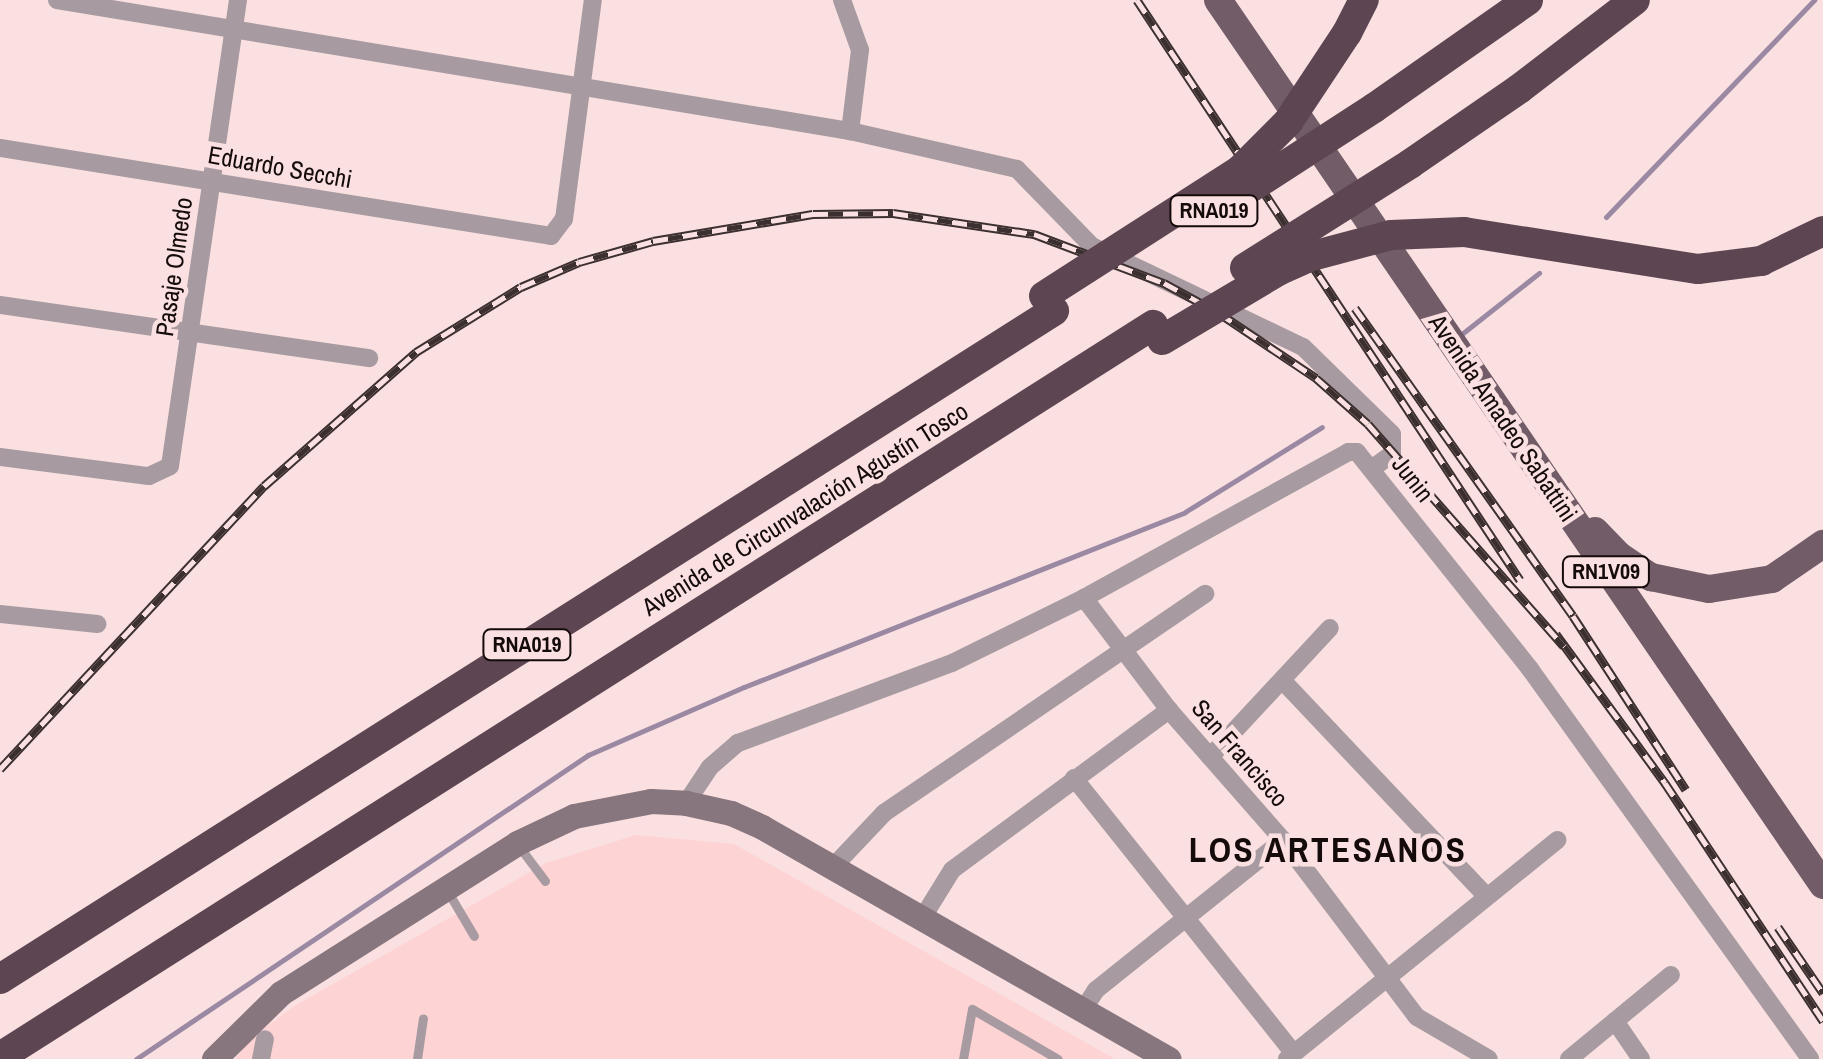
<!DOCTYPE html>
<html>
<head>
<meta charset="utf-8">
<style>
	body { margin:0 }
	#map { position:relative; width:1823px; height:1059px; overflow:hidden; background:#fbe0e1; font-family:"Archivo Narrow",sans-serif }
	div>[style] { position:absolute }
	.built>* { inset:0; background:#fdd3d4 }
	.stream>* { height:5px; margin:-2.5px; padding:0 2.5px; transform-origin:2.5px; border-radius:2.5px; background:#9b89a3 }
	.service>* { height:9px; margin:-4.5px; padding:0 4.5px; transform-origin:4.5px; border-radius:4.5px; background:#a79ba1 }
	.minor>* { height:18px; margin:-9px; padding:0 9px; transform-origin:9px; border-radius:9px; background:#a79ba1 }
	.secondary>* { height:25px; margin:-12.5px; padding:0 12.5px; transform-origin:12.5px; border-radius:12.5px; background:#88767f }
	.primary>* { height:28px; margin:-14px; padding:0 14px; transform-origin:14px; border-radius:14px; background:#715c67 }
	.motorway>* { height:30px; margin:-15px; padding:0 15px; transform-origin:15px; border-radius:15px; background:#5d4652 }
	.rail>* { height:9px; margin-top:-4.5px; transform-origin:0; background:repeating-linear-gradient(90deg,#fbe0e1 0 15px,#3c2f2f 0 30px); box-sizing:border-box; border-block:2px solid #3c2f2f }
	.motorway-bridge>* { height:30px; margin:-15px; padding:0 15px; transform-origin:15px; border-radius:15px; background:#5d4652 }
	span { translate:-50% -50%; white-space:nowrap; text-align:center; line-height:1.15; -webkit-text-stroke:9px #fbe0e1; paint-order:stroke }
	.shield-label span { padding:2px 8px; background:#fbe0e1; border:2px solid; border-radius:8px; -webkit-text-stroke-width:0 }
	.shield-label { font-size:22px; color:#150b0b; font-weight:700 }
	.street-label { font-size:25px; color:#150b0b }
	.district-label { font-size:35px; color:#150b0b; font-weight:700; letter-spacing:2.5px }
</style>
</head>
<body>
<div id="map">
	<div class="built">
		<i style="clip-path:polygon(636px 835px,734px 844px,1115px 1059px,235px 1059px,249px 1040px,296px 1005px,546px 863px)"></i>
	</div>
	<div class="stream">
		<i style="left:1606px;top:217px;width:301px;rotate:-46.2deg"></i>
		<i style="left:1463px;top:333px;width:97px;rotate:-38.3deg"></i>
		<i style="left:136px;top:1059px;width:545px;rotate:-33.92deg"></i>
		<i style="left:588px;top:755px;width:170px;rotate:-23.6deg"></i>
		<i style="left:744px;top:687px;width:474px;rotate:-21.6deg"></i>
		<i style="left:1185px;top:512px;width:161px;rotate:-31.8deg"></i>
	</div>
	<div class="service">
		<i style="left:518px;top:845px;width:45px;rotate:53.1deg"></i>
		<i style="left:448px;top:892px;width:51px;rotate:59.4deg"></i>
		<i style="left:417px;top:1059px;width:41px;rotate:-81.7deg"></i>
		<i style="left:963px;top:1059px;width:51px;rotate:-79.8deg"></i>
		<i style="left:972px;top:1009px;width:99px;rotate:30.2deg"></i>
	</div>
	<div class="minor">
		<i style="left:57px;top:0;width:804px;rotate:9.38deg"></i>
		<i style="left:850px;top:131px;width:171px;rotate:12.8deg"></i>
		<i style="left:1017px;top:169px;width:107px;rotate:45.8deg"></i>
		<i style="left:1092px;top:246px;width:234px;rotate:25.6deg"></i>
		<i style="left:1303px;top:347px;width:124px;rotate:44.3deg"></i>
		<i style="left:1392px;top:434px;width:20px;rotate:90deg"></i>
		<i style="left:1392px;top:454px;width:24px;rotate:144deg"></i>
		<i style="left:842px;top:0;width:53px;rotate:70.2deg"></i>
		<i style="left:860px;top:50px;width:82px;rotate:97deg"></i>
		<i style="left:0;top:148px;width:558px;rotate:9.07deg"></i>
		<i style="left:551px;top:236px;width:21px;rotate:-53deg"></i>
		<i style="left:564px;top:219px;width:221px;rotate:-82.5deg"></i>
		<i style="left:0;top:305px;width:373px;rotate:8.2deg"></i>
		<i style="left:0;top:457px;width:150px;rotate:7.3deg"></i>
		<i style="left:149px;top:476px;width:23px;rotate:-25deg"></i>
		<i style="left:170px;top:466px;width:471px;rotate:-81.7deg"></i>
		<i style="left:1084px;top:598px;width:141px;rotate:52.8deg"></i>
		<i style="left:1169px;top:710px;width:173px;rotate:48.8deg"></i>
		<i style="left:1283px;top:840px;width:222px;rotate:52.9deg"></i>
		<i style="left:1417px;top:1017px;width:83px;rotate:30.3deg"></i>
		<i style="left:0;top:614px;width:98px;rotate:5.9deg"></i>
		<i style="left:1282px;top:680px;width:297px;rotate:46.6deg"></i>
		<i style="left:1210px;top:757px;width:176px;rotate:-47.1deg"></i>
		<i style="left:1074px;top:778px;width:351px;rotate:51.4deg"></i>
		<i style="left:686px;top:803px;width:43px;rotate:-56.3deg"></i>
		<i style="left:710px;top:767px;width:37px;rotate:-41deg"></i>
		<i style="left:738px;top:743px;width:228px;rotate:-20.5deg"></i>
		<i style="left:952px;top:663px;width:147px;rotate:-26.2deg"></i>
		<i style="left:1084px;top:598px;width:302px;rotate:-28.9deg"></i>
		<i style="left:1348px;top:452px;width:9px"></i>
		<i style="left:1357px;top:452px;width:278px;rotate:51.4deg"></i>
		<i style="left:1530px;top:669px;width:480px;rotate:54.3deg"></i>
		<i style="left:833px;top:867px;width:74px;rotate:-46.6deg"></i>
		<i style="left:884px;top:813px;width:389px;rotate:-34.3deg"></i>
		<i style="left:923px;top:917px;width:55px;rotate:-58.3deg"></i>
		<i style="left:952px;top:870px;width:270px;rotate:-36.4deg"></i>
		<i style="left:1083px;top:1010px;width:24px;rotate:-57deg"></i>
		<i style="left:1096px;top:990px;width:240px;rotate:-38.7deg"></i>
		<i style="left:1615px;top:1021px;width:46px;rotate:55.6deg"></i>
		<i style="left:261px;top:1059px;width:20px;rotate:-79deg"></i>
		<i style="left:1287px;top:1059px;width:348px;rotate:-39deg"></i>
		<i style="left:1569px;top:1059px;width:132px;rotate:-39.5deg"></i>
	</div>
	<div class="secondary">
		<i style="left:214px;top:1059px;width:94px;rotate:-44.6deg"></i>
		<i style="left:281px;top:993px;width:280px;rotate:-32.4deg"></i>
		<i style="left:517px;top:843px;width:63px;rotate:-25.3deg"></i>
		<i style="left:574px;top:816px;width:78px;rotate:-11deg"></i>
		<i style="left:651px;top:801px;width:35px;rotate:3deg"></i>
		<i style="left:686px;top:803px;width:46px;rotate:12.5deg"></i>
		<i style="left:731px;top:813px;width:34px;rotate:24deg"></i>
		<i style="left:762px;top:827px;width:468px;rotate:29.7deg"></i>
	</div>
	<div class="primary">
		<i style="left:1218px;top:0;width:1072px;rotate:55.64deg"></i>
		<i style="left:1595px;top:531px;width:33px;rotate:46deg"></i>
		<i style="left:1618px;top:555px;width:40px;rotate:34deg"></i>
		<i style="left:1651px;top:577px;width:59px;rotate:11.7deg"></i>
		<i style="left:1709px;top:589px;width:64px;rotate:-9deg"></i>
		<i style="left:1772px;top:579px;width:62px;rotate:-34.5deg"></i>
	</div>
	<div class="motorway">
		<i style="left:1347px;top:33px;width:37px;rotate:-63deg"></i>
		<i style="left:1374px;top:108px;width:188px;rotate:-35deg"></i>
		<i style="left:1410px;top:164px;width:132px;rotate:-34.5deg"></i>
		<i style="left:1519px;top:89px;width:146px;rotate:-37.5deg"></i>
		<i style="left:1464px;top:232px;width:237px;rotate:9deg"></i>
		<i style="left:1698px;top:269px;width:64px;rotate:-7.2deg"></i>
		<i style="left:1761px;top:261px;width:69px;rotate:-25.8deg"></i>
		<i style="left:0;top:979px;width:1248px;rotate:-32.37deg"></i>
		<i style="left:0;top:1057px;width:1366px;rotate:-32.41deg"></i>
	</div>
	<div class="rail">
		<i style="left:1137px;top:0;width:695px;rotate:56.56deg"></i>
		<i style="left:1355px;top:308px;width:377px;rotate:54.7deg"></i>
		<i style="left:1573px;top:616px;width:207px;rotate:57deg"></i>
		<i style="left:1556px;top:634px;width:185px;rotate:53.8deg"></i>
		<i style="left:1665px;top:783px;width:286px;rotate:56.4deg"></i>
		<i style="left:0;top:769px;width:387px;rotate:-47deg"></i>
		<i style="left:264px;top:486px;width:203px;rotate:-41.4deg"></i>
		<i style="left:416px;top:352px;width:123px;rotate:-31.8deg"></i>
		<i style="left:521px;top:287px;width:63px;rotate:-23.3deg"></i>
		<i style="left:579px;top:262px;width:77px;rotate:-15.8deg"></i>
		<i style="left:653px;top:241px;width:162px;rotate:-9.6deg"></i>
		<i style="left:813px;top:214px;width:80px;rotate:-0.7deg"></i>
		<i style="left:893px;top:213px;width:143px;rotate:8.5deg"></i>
		<i style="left:1034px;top:234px;width:139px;rotate:20.7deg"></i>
		<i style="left:1164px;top:283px;width:63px;rotate:28.6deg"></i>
		<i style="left:1219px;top:313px;width:117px;rotate:33.8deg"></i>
		<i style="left:1316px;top:378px;width:69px;rotate:41.5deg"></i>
		<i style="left:1368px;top:424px;width:296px;rotate:48.6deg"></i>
		<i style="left:1778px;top:927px;width:80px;rotate:55.7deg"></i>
	</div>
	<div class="motorway-bridge">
		<i style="left:1221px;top:207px;width:182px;rotate:-32.9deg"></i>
		<i style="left:1245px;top:268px;width:195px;rotate:-32.2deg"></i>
		<i style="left:1044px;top:296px;width:233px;rotate:-32.7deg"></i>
		<i style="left:1240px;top:170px;width:68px;rotate:-45deg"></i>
		<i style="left:1288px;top:122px;width:107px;rotate:-56.5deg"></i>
		<i style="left:1162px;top:340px;width:137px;rotate:-30.7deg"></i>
		<i style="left:1280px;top:270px;width:35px;rotate:-24deg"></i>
		<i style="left:1312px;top:256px;width:82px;rotate:-14.9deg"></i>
		<i style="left:1391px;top:235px;width:73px;rotate:-2.4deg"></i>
	</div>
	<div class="shield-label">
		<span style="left:1214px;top:211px">RNA019</span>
		<span style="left:1606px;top:572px">RN1V09</span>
		<span style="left:527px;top:645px">RNA019</span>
	</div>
	<div class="street-label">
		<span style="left:280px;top:167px;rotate:10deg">Eduardo Secchi</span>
		<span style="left:174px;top:267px;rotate:-82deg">Pasaje Olmedo</span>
		<span style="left:1503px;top:418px;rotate:56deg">Avenida Amadeo Sabattini</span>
		<span style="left:1413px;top:479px;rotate:52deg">Junin</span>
		<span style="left:805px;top:509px;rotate:-32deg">Avenida de Circunvalación Agustín Tosco</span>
		<span style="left:1240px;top:753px;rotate:49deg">San Francisco</span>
	</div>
	<div class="district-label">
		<span style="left:1328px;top:850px">LOS ARTESANOS</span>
	</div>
</div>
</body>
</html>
